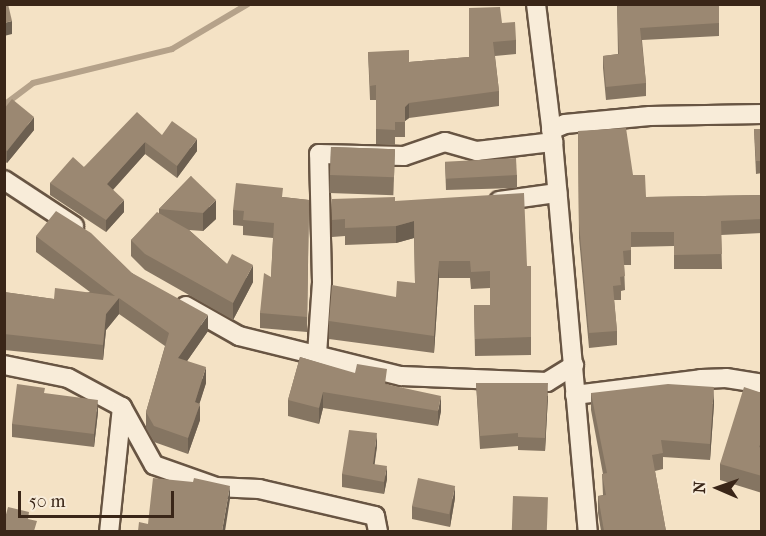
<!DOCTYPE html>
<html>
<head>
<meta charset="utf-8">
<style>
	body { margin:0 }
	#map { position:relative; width:766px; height:536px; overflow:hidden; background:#f4e2c5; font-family:"IM FELL French Canon",serif }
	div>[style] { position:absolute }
	.stream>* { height:6px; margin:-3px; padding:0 3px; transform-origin:3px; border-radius:3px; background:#b5a28a }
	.roads { filter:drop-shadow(2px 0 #685543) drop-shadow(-2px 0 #685543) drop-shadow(0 2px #685543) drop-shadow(0 -2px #685543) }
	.minor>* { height:18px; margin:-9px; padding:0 9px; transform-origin:9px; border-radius:9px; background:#f8ecd9 }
	.wall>* { inset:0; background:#857562; transform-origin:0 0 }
	.shaded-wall>* { inset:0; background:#6c5f50 }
	.building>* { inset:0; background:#9b8872; transform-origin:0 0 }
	span { translate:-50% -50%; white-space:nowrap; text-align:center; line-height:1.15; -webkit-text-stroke:5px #f8ecd9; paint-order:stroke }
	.frame { position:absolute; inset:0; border:6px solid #3a2618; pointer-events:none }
	.north { position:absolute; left:688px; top:458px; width:60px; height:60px; -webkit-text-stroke:4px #f8ecd9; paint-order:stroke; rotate:272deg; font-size:16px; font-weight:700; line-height:24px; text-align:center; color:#3a2618 }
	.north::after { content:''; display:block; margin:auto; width:21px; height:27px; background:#3a2618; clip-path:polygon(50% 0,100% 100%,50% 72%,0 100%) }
	.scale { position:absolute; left:18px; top:491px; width:156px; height:27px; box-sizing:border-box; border:3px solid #3a2618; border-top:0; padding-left:8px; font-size:18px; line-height:21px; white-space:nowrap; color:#3a2618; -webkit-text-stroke:4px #f8ecd9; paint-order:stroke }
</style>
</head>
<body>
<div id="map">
	<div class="stream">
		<i style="left:4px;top:105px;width:36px;rotate:-37deg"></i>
		<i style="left:33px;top:83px;width:143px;rotate:-13.7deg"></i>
		<i style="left:172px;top:49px;width:88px;rotate:-30.6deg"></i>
	</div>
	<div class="roads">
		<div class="minor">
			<i style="left:536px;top:4px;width:139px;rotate:83deg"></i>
			<i style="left:553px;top:142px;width:392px;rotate:84.9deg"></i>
			<i style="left:551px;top:130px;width:15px;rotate:-23deg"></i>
			<i style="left:565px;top:124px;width:85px;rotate:-5.4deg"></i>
			<i style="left:650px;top:116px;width:112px;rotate:-1deg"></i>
			<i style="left:4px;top:180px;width:84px;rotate:33.3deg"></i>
			<i style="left:499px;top:201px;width:59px;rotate:-7.9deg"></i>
			<i style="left:186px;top:306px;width:61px;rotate:29.5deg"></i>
			<i style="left:239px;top:336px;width:167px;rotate:13.9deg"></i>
			<i style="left:401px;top:376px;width:146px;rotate:2.4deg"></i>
			<i style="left:547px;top:382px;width:32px;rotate:-32deg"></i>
			<i style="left:317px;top:354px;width:72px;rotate:-86deg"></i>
			<i style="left:322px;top:282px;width:128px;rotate:-91.3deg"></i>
			<i style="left:319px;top:154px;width:85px;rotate:1.3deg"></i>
			<i style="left:404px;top:156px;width:43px;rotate:-18.9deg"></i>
			<i style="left:445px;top:142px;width:33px;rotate:16deg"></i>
			<i style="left:477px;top:151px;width:77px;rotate:-6.8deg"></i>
			<i style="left:4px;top:365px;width:65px;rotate:11.5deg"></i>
			<i style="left:68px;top:378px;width:61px;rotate:28.2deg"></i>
			<i style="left:122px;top:407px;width:126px;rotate:95.9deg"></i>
			<i style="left:575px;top:395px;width:127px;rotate:-7.2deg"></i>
			<i style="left:701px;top:379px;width:25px;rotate:-2deg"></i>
			<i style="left:726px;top:378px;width:36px;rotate:9deg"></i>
			<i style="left:122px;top:407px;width:66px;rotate:61.1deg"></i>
			<i style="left:154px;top:465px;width:66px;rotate:19.5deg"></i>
			<i style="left:216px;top:487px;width:43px;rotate:2.7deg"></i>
			<i style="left:259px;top:489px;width:119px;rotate:13.1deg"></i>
			<i style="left:375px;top:516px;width:16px;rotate:79deg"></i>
		</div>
	</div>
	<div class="wall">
		<i style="clip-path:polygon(617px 4px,719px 4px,719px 36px,642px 40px,646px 83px,646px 96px,606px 100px,603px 68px,603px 56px,618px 54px)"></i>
		<i style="clip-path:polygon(502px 23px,516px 40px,516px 54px,495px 56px,499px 91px,499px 106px,409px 118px,405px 121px,405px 137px,395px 137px,395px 145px,376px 144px,376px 100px,370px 100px,368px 52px,409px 62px,469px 57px)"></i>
		<i style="clip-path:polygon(4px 109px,34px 130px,7px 163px,4px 161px)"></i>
		<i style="clip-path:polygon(754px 129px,762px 129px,762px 173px,756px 174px)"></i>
		<i style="clip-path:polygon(578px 131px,633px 175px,646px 197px,762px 195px,762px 233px,721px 235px,722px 269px,674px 269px,674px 246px,631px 247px,631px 265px,624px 265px,625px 290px,621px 291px,621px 300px,614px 300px,617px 331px,617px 345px,589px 348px,579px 238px)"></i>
		<i style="clip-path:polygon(162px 135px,197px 151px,177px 178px,145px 154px,113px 190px,124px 212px,106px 232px,50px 195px,50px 183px,84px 167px)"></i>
		<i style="left:331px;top:147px;width:64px;height:46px;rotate:2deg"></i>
		<i style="clip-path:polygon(445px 162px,517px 175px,517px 188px,446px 190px)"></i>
		<i style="clip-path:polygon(191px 176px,216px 219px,203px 231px,189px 230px,227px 264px,253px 282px,233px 320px,145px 270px,131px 256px,131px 240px,159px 213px,159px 209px)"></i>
		<i style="clip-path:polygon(283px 197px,309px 200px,307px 332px,260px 328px,260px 313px,271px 277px,273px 238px,243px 235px,243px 226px,233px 225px,233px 210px)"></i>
		<i style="clip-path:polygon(332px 199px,395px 201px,527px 266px,531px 266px,531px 355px,475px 356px,474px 305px,490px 305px,490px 288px,471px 289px,470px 278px,439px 278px,434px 353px,329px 339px,329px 321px,396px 297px,415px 283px,414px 238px,396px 243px,345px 245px,345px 236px,332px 237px)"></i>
		<i style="clip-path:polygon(36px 236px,132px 273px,208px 331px,187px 361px,206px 383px,199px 404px,200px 420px,188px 454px,154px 442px,146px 428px,146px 412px,165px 346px,119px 314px,106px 330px,103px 360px,4px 350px,4px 292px,54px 299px,90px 292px,36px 252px)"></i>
		<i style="clip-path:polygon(300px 357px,387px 384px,441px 411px,438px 426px,323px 408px,319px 424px,288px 416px,288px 400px)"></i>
		<i style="clip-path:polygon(476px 383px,548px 396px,545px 451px,518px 450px,518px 446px,480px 449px)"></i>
		<i style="clip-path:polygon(591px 393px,714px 404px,710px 460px,663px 457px,663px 469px,655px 471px,666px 531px,601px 531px,598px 513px,598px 496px,603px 495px,602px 474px,603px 474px,591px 410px)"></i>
		<i style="clip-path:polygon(762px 393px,762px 493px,720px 480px,720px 464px)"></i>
		<i style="clip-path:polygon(45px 394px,98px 412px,94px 447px,12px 437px,12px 424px)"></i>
		<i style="clip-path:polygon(377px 446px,374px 464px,387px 479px,384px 494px,342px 487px,342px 474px)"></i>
		<i style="clip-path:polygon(455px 498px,450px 527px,412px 519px,412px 506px)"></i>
	</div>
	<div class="shaded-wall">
		<i style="clip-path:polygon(12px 21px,12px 34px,4px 36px,4px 23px)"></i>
		<i style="clip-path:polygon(409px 103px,409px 118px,405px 121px,405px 107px)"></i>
		<i style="clip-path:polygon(34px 117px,34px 130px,7px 163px,7px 151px)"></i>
		<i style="clip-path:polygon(197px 139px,197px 151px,177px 178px,177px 166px)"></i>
		<i style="clip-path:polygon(145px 142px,145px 154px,107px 196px,107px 184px)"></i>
		<i style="clip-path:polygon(124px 200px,124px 212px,106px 232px,106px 220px)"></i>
		<i style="clip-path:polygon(216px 200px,216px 219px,203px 231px,203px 213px)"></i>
		<i style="clip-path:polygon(414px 221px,414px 238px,396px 243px,396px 226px)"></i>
		<i style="clip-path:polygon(439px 261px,439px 278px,434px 353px,434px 336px)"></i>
		<i style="clip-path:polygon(253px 265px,253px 282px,233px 320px,233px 303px)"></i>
		<i style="clip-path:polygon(119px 298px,119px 314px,106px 330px,103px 360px,103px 345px,106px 314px)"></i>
		<i style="clip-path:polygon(208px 315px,208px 331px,178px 374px,178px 358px)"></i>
		<i style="clip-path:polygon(206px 367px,206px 383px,195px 418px,195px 402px)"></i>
		<i style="clip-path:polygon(548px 383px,548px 396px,545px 451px,545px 438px)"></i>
		<i style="clip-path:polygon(714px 387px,714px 404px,710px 460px,710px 444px)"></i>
		<i style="clip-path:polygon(323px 392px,323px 408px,319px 424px,319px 408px)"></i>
		<i style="clip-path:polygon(441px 396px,441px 411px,438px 426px,438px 411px)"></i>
		<i style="clip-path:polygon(98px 400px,98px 412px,94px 447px,94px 434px)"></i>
		<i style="clip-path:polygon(200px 404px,200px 420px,188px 454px,188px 438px)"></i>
		<i style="clip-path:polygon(377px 433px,377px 446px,373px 477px,373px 464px)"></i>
		<i style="clip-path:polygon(387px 466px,387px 479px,384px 494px,384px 482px)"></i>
		<i style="clip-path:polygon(230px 486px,230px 499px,225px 531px,222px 531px)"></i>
		<i style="clip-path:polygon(455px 486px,455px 498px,450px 527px,450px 514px)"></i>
	</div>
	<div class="building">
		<i style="clip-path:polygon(4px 4px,8px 4px,12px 21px,4px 23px)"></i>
		<i style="clip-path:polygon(617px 4px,719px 4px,719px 23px,640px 28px,646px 83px,606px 87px,603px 56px,619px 54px)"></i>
		<i style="clip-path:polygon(500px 7px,502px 23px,515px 22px,516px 40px,493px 42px,499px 91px,409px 103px,405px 107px,405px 122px,395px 122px,395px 130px,376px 129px,376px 85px,370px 86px,368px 52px,409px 50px,409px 62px,469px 57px,469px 8px)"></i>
		<i style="clip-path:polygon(12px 99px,34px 117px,7px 151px,4px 149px,4px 109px)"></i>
		<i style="clip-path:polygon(137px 112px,162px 135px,172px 121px,197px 139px,177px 166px,145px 142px,107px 184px,124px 200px,106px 220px,50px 183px,73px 157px,84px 167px)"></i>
		<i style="clip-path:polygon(626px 128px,633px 175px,645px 175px,646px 197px,762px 195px,762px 219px,721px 221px,722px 254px,674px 255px,674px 232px,631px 232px,631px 250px,623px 251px,625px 276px,620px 277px,621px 285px,613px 286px,617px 331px,589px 333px,579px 224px,578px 131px)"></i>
		<i style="clip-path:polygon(754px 129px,762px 129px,762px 161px,756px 161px)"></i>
		<i style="left:331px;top:147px;width:64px;height:28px;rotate:2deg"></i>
		<i style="left:516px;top:158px;width:17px;height:71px;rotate:87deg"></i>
		<i style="clip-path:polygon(191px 176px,216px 200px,203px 213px,159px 209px)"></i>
		<i style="clip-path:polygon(236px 183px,283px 188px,282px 197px,309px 200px,307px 317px,260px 313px,264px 273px,271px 277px,274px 223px,243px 220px,244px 211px,233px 210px)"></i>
		<i style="clip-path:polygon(524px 193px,527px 266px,531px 266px,531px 337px,475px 339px,474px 305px,490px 305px,490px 271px,471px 272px,470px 261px,439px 261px,434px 336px,329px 321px,332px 285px,396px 297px,397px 281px,415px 283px,414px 221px,396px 226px,345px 228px,345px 219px,332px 220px,332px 199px,395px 197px,395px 201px)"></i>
		<i style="clip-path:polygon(56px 211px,91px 233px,132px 273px,208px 315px,178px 358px,206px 367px,195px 402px,200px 404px,188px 438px,154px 426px,146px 412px,169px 333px,119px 298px,106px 314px,103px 345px,4px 334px,4px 292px,54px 299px,55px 288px,115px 296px,36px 236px)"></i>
		<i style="clip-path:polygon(157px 212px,189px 230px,227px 264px,232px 254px,253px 265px,233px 303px,145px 254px,131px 240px)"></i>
		<i style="clip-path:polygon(300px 357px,355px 373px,357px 364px,387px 369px,385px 384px,441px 396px,438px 411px,323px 392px,319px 408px,288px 400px)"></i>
		<i style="clip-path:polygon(476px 383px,548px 383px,545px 438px,518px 437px,518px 433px,480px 436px)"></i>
		<i style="clip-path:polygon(17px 384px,45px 388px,44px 393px,98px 400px,94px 434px,12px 424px)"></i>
		<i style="clip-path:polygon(668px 384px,714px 387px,710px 444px,661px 440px,663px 453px,652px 455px,666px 531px,604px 531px,598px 496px,606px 495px,602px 474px,607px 473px,591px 393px)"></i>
		<i style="clip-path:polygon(744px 387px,762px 393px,762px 440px,759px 447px,762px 448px,762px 476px,720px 464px)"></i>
		<i style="clip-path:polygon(349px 430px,377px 433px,373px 464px,387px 466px,384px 482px,342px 474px)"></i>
		<i style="clip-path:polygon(153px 478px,193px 482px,194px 478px,230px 486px,222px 531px,138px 531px,139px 522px,148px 524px)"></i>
		<i style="left:418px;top:478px;width:38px;height:29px;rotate:12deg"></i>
		<i style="left:513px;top:496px;width:35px;height:35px;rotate:2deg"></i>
		<i style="clip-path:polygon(8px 507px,29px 512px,28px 519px,37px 521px,34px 531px,4px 531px,4px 522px)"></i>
	</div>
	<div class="frame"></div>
	<div class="north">N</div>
	<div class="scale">50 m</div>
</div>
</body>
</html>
